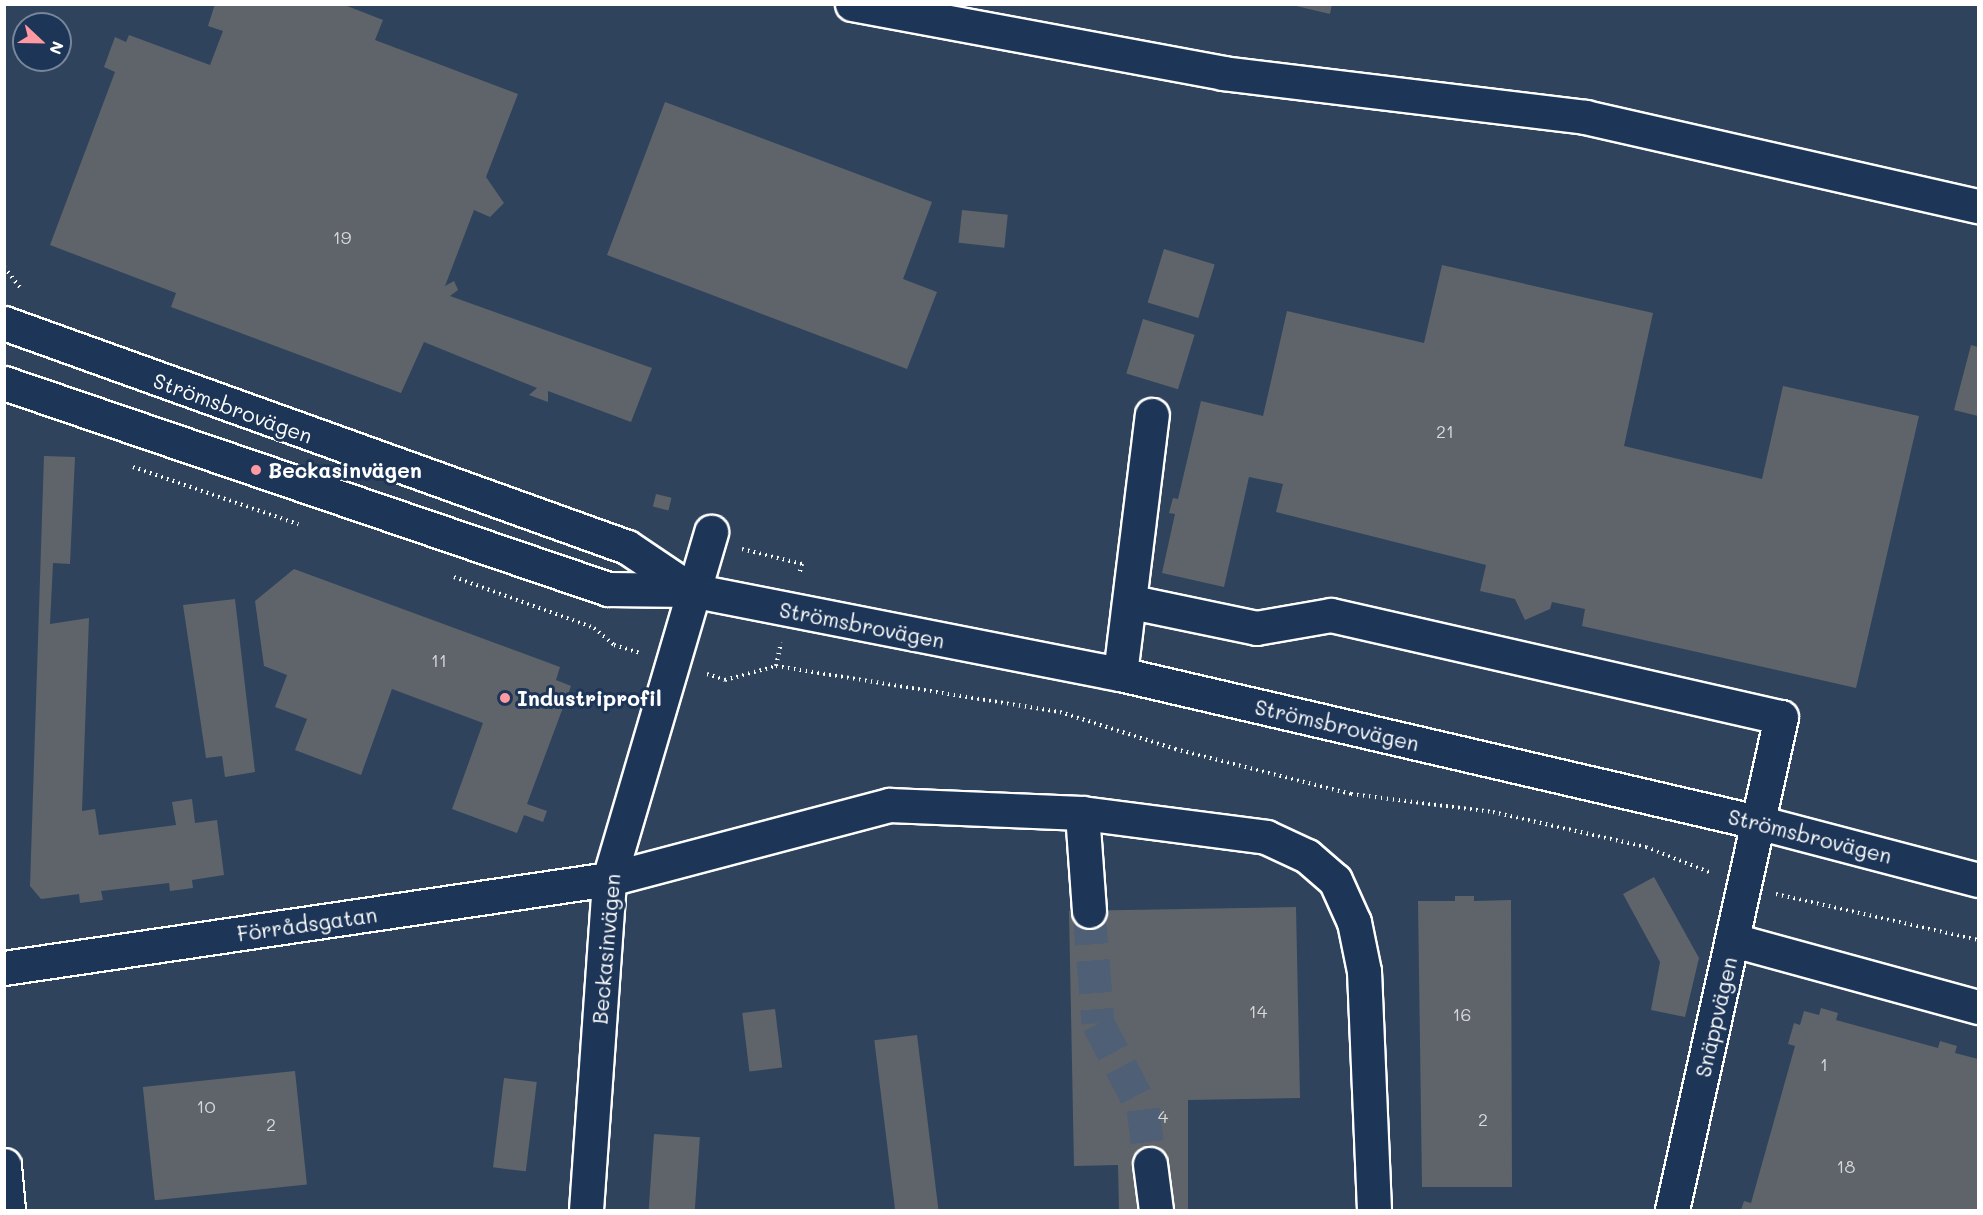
<!DOCTYPE html>
<html>
<head>
<meta charset="utf-8">
<style>
	body { margin:0 }
	#map { position:relative; width:1983px; height:1215px; overflow:hidden; background:#30435d; font-family:Mali,sans-serif }
	div>[style] { position:absolute }
	.building>* { inset:0; background:#5e646a; transform-origin:0 0 }
	.minor-tunnel>* { height:33px; margin-top:-16.5px; transform-origin:0; background:repeating-linear-gradient(90deg,#4f5f75 0 33px,transparent 0 49px) }
	.path>* { height:4px; margin-top:-2px; transform-origin:0; background:repeating-linear-gradient(90deg,#fff 0 1.5px,transparent 0 6px) }
	.roads { filter:drop-shadow(2px 0 #fff) drop-shadow(-2px 0 #fff) drop-shadow(0 2px #fff) drop-shadow(0 -2px #fff) }
	.minor>* { height:33px; margin:-16.5px; padding:0 16.5px; transform-origin:16.5px; border-radius:16.5px; background:#1d3557 }
	.major>* { height:33px; margin:-16.5px; padding:0 16.5px; transform-origin:16.5px; border-radius:16.5px; background:#1d3557 }
	.dots>* { width:16px; height:16px; translate:-50% -50%; box-sizing:border-box; border:3px solid #1d3557; border-radius:50% }
	span { translate:-50% -50%; white-space:nowrap; text-align:center; line-height:1.15; -webkit-text-stroke:6px #1d3557; paint-order:stroke }
	.number-label { font-size:18px; color:#d7d8da }
	.number-label span { -webkit-text-stroke-width:0 }
	.street-label { font-size:21px; color:#fff }
	.poi-label { font-size:21px; color:#fff; font-weight:700 }
	.left { translate:0 -50%; text-align:left }
	.frame { position:absolute; inset:0; border:6px solid #fff; pointer-events:none }
	.north { position:absolute; left:12px; top:12px; width:60px; height:60px; box-sizing:border-box; background:#1d3557; border:2px solid #77869a; border-radius:50%; rotate:112deg; font-size:16px; font-weight:700; line-height:24px; text-align:center; color:#fff }
	.north::after { content:''; display:block; margin:auto; width:21px; height:27px; background:#ff9aa2; clip-path:polygon(50% 0,100% 100%,50% 72%,0 100%) }
</style>
</head>
<body>
<div id="map">
	<div class="building">
		<i style="clip-path:polygon(215px 4px,342px 4px,383px 20px,375px 40px,518px 94px,486px 177px,504px 203px,490px 217px,474px 210px,445px 286px,454px 281px,458px 290px,450px 296px,652px 368px,631px 422px,548px 391px,548px 402px,529px 395px,537px 388px,424px 342px,401px 393px,171px 307px,176px 293px,50px 245px,115px 72px,104px 67px,115px 37px,126px 42px,129px 35px,210px 65px,223px 31px,208px 26px)"></i>
		<i style="clip-path:polygon(1288px 4px,1332px 4px,1330px 14px)"></i>
		<i style="clip-path:polygon(665px 102px,932px 202px,903px 279px,937px 292px,907px 369px,607px 255px)"></i>
		<i style="left:962px;top:210px;width:46px;height:33px;rotate:6deg"></i>
		<i style="left:1164px;top:249px;width:53px;height:56px;rotate:17deg"></i>
		<i style="clip-path:polygon(1442px 265px,1653px 313px,1624px 446px,1762px 479px,1783px 386px,1919px 416px,1856px 688px,1582px 626px,1585px 609px,1552px 602px,1550px 609px,1525px 620px,1515px 599px,1480px 591px,1486px 565px,1276px 512px,1283px 484px,1249px 477px,1224px 587px,1162px 573px,1175px 514px,1169px 513px,1173px 498px,1178px 499px,1201px 401px,1263px 416px,1287px 311px,1424px 343px)"></i>
		<i style="left:1143px;top:319px;width:54px;height:57px;rotate:17deg"></i>
		<i style="clip-path:polygon(1971px 345px,1978px 347px,1978px 416px,1954px 410px)"></i>
		<i style="clip-path:polygon(44px 456px,75px 457px,70px 564px,53px 563px,50px 624px,89px 618px,82px 811px,95px 809px,99px 835px,176px 825px,172px 802px,192px 799px,195px 823px,217px 820px,224px 875px,192px 880px,193px 888px,170px 891px,169px 883px,101px 891px,103px 900px,80px 903px,79px 894px,41px 899px,30px 886px)"></i>
		<i style="left:656px;top:494px;width:16px;height:13px;rotate:14deg"></i>
		<i style="clip-path:polygon(294px 569px,560px 667px,556px 680px,571px 686px,527px 804px,547px 811px,543px 822px,524px 815px,517px 833px,452px 809px,483px 723px,392px 689px,361px 775px,295px 750px,307px 719px,275px 707px,287px 675px,264px 666px,255px 601px)"></i>
		<i style="clip-path:polygon(235px 599px,255px 772px,225px 777px,222px 756px,206px 758px,183px 605px)"></i>
		<i style="clip-path:polygon(1654px 877px,1699px 958px,1685px 1017px,1651px 1010px,1660px 962px,1623px 894px)"></i>
		<i style="clip-path:polygon(1455px 896px,1474px 896px,1474px 901px,1511px 900px,1512px 1187px,1422px 1187px,1418px 901px,1455px 901px)"></i>
		<i style="clip-path:polygon(1296px 907px,1300px 1098px,1188px 1100px,1188px 1210px,1119px 1210px,1118px 1165px,1074px 1166px,1069px 911px)"></i>
		<i style="clip-path:polygon(1821px 1008px,1838px 1013px,1836px 1020px,1938px 1048px,1940px 1041px,1957px 1046px,1955px 1053px,1978px 1059px,1978px 1210px,1741px 1210px,1744px 1201px,1751px 1203px,1795px 1046px,1788px 1044px,1794px 1023px,1800px 1025px,1804px 1011px,1819px 1015px)"></i>
		<i style="left:775px;top:1009px;width:59px;height:33px;rotate:83deg"></i>
		<i style="left:917px;top:1035px;width:176px;height:43px;rotate:83deg"></i>
		<i style="left:295px;top:1071px;width:114px;height:153px;rotate:84deg"></i>
		<i style="left:504px;top:1078px;width:33px;height:90px;rotate:7deg"></i>
		<i style="left:654px;top:1134px;width:46px;height:76px;rotate:4deg"></i>
	</div>
	<div class="minor-tunnel">
		<i style="left:1089px;top:911px;width:112px;rotate:85.4deg"></i>
		<i style="left:1098px;top:1023px;width:97px;rotate:62.4deg"></i>
		<i style="left:1143px;top:1109px;width:55px;rotate:82.7deg"></i>
	</div>
	<div class="path">
		<i style="left:4px;top:267px;width:29px;rotate:52deg"></i>
		<i style="left:133px;top:467px;width:175px;rotate:19.1deg"></i>
		<i style="left:742px;top:549px;width:62px;rotate:14deg"></i>
		<i style="left:802px;top:564px;width:11px;rotate:105deg"></i>
		<i style="left:454px;top:577px;width:149px;rotate:20deg"></i>
		<i style="left:594px;top:628px;width:26px;rotate:40deg"></i>
		<i style="left:614px;top:645px;width:27px;rotate:17deg"></i>
		<i style="left:776px;top:666px;width:24px;rotate:-78deg"></i>
		<i style="left:707px;top:674px;width:19px;rotate:18deg"></i>
		<i style="left:725px;top:680px;width:53px;rotate:-15.4deg"></i>
		<i style="left:776px;top:666px;width:288px;rotate:9.2deg"></i>
		<i style="left:1060px;top:712px;width:121px;rotate:17.8deg"></i>
		<i style="left:1175px;top:749px;width:182px;rotate:14.3deg"></i>
		<i style="left:1351px;top:794px;width:143px;rotate:7.2deg"></i>
		<i style="left:1493px;top:812px;width:157px;rotate:12.9deg"></i>
		<i style="left:1646px;top:847px;width:68px;rotate:21.6deg"></i>
		<i style="left:1776px;top:894px;width:207px;rotate:12.8deg"></i>
	</div>
	<div class="roads">
		<div class="minor">
			<i style="left:852px;top:4px;width:377px;rotate:10.5deg"></i>
			<i style="left:1223px;top:73px;width:365px;rotate:6.9deg"></i>
			<i style="left:1585px;top:117px;width:403px;rotate:12.8deg"></i>
			<i style="left:1132px;top:602px;width:127px;rotate:11.8deg"></i>
			<i style="left:1256px;top:628px;width:76px;rotate:-9.8deg"></i>
			<i style="left:1331px;top:615px;width:461px;rotate:12.8deg"></i>
			<i style="left:1781px;top:717px;width:505px;rotate:102.47deg"></i>
			<i style="left:1120px;top:674px;width:261px;rotate:-83deg"></i>
			<i style="left:1082px;top:813px;width:98px;rotate:85.9deg"></i>
			<i style="left:1733px;top:940px;width:254px;rotate:15.3deg"></i>
			<i style="left:4px;top:968px;width:612px;rotate:-8.37deg"></i>
			<i style="left:609px;top:879px;width:290px;rotate:-14.8deg"></i>
			<i style="left:889px;top:805px;width:193px;rotate:2.4deg"></i>
			<i style="left:1082px;top:813px;width:186px;rotate:7.4deg"></i>
			<i style="left:1266px;top:837px;width:45px;rotate:24.9deg"></i>
			<i style="left:1307px;top:856px;width:37px;rotate:41deg"></i>
			<i style="left:1335px;top:880px;width:46px;rotate:65.7deg"></i>
			<i style="left:1354px;top:922px;width:50px;rotate:78.5deg"></i>
			<i style="left:1364px;top:971px;width:239px;rotate:87.6deg"></i>
			<i style="left:1150px;top:1164px;width:46px;rotate:82.6deg"></i>
			<i style="left:4px;top:1165px;width:45px;rotate:84.9deg"></i>
			<i style="left:586px;top:1210px;width:332px;rotate:-86deg"></i>
			<i style="left:609px;top:879px;width:362px;rotate:-73.6deg"></i>
		</div>
		<div class="major">
			<i style="left:4px;top:323px;width:662px;rotate:19.78deg"></i>
			<i style="left:627px;top:547px;width:77px;rotate:33.9deg"></i>
			<i style="left:4px;top:383px;width:638px;rotate:18.83deg"></i>
			<i style="left:608px;top:589px;width:83px;rotate:0.7deg"></i>
			<i style="left:691px;top:590px;width:437px;rotate:11.1deg"></i>
			<i style="left:1120px;top:674px;width:654px;rotate:13.08deg"></i>
			<i style="left:1757px;top:822px;width:228px;rotate:14.7deg"></i>
		</div>
	</div>
	<div class="dots">
		<i style="left:256px;top:470px;background:#ff9aa2"></i>
		<i style="left:505px;top:698px;background:#ff9aa2"></i>
	</div>
	<div class="number-label">
		<span style="left:342px;top:237px">19</span>
		<span style="left:1445px;top:431px">21</span>
		<span style="left:439px;top:660px">11</span>
		<span style="left:1258px;top:1011px">14</span>
		<span style="left:1462px;top:1014px">16</span>
		<span style="left:1824px;top:1064px">1</span>
		<span style="left:206px;top:1106px">10</span>
		<span style="left:1163px;top:1116px">4</span>
		<span style="left:1483px;top:1119px">2</span>
		<span style="left:271px;top:1124px">2</span>
		<span style="left:1846px;top:1166px">18</span>
	</div>
	<div class="street-label">
		<span style="left:233px;top:408px;rotate:20deg">Strömsbrovägen</span>
		<span style="left:862px;top:625px;rotate:11deg">Strömsbrovägen</span>
		<span style="left:1337px;top:725px;rotate:13deg">Strömsbrovägen</span>
		<span style="left:1810px;top:836px;rotate:14deg">Strömsbrovägen</span>
		<span style="left:307px;top:924px;rotate:-8deg">Förrådsgatan</span>
		<span style="left:606px;top:949px;rotate:-85deg">Beckasinvägen</span>
		<span style="left:1716px;top:1017px;rotate:-77deg">Snäppvägen</span>
	</div>
	<div class="poi-label">
		<span class="left" style="left:268px;top:470px">Beckasinvägen</span>
		<span class="left" style="left:517px;top:698px">Industriprofil</span>
	</div>
	<div class="frame"></div>
	<div class="north">N</div>
</div>
</body>
</html>
